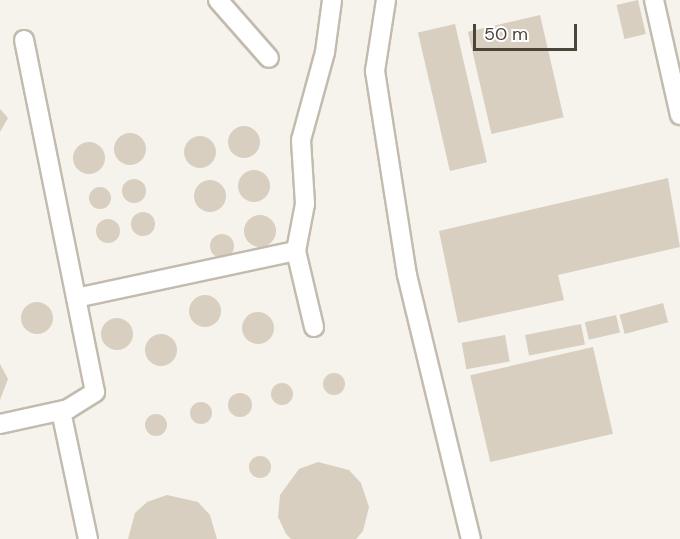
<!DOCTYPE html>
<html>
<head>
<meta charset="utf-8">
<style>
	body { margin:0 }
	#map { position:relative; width:680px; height:539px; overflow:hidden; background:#f6f3ec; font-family:"DM Sans",sans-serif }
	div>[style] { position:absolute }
	.building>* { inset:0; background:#d8cfc1; transform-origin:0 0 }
	.round { border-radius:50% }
	.roads { filter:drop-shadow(2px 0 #c2bbae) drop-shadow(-2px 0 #c2bbae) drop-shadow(0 2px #c2bbae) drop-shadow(0 -2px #c2bbae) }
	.minor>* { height:18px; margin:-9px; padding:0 9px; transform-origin:9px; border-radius:9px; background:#fff }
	span { translate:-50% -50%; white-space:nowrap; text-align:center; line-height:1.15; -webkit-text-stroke:4.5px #fff; paint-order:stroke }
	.scale { position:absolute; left:473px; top:24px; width:104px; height:27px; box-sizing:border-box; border:3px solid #4b4439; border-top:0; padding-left:8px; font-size:18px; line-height:21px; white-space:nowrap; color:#4b4439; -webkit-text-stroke:4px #fff; paint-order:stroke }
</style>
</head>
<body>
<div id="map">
	<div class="building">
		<i style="left:638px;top:0;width:35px;height:22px;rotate:77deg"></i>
		<i style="left:540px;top:15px;width:105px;height:74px;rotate:77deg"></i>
		<i style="left:455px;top:24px;width:142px;height:38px;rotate:77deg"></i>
		<i style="clip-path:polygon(0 109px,8px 118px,0 132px)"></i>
		<i class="round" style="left:228px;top:126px;width:32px;height:32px"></i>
		<i class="round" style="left:114px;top:133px;width:32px;height:32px"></i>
		<i class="round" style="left:184px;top:136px;width:32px;height:32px"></i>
		<i class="round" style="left:73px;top:142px;width:32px;height:32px"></i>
		<i class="round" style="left:238px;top:170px;width:32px;height:32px"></i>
		<i style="clip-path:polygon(668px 178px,680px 247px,558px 275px,564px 300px,458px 323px,439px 231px)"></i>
		<i class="round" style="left:122px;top:179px;width:24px;height:24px"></i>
		<i class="round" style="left:194px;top:180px;width:32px;height:32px"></i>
		<i class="round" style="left:89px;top:187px;width:22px;height:22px"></i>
		<i class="round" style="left:131px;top:212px;width:24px;height:24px"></i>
		<i class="round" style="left:244px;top:215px;width:32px;height:32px"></i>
		<i class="round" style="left:96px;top:219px;width:24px;height:24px"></i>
		<i class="round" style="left:210px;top:234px;width:24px;height:24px"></i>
		<i class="round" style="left:189px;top:295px;width:32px;height:32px"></i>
		<i class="round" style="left:21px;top:302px;width:32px;height:32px"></i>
		<i style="left:663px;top:303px;width:20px;height:45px;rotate:75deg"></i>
		<i class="round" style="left:242px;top:312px;width:32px;height:32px"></i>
		<i style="left:616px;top:315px;width:18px;height:32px;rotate:77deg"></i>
		<i class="round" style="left:101px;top:318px;width:32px;height:32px"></i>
		<i style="left:581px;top:324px;width:21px;height:57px;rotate:79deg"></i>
		<i class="round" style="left:145px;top:334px;width:32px;height:32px"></i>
		<i style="left:505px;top:335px;width:27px;height:44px;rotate:80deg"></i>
		<i style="left:593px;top:347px;width:89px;height:126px;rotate:77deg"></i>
		<i style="clip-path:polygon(0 364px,8px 379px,0 400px)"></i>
		<i class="round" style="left:323px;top:373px;width:22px;height:22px"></i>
		<i class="round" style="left:271px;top:383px;width:22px;height:22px"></i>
		<i class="round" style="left:228px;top:393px;width:24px;height:24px"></i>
		<i class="round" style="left:190px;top:402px;width:22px;height:22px"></i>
		<i class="round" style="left:145px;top:414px;width:22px;height:22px"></i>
		<i class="round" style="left:249px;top:456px;width:22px;height:22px"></i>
		<i style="clip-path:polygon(318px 462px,349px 470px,361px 483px,369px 507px,363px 531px,356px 539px,291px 539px,286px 534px,278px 517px,280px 495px,299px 469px)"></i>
		<i style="clip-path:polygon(167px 495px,198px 502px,210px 515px,217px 539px,128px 539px,135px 513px,147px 502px)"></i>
	</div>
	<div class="roads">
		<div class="minor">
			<i style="left:218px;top:0;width:77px;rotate:48.7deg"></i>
			<i style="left:386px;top:0;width:72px;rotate:98.8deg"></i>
			<i style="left:375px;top:71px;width:206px;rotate:81.1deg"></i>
			<i style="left:407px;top:275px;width:272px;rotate:76.4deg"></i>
			<i style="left:654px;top:0;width:118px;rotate:77.3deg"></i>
			<i style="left:76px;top:298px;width:225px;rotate:-12.1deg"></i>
			<i style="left:314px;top:327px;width:78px;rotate:-103.3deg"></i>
			<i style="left:296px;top:251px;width:48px;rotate:-79.2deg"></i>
			<i style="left:305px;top:204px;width:64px;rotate:-93.6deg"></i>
			<i style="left:301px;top:140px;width:91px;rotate:-74.7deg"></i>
			<i style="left:325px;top:52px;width:52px;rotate:-82.3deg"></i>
			<i style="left:61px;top:411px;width:131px;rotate:78.1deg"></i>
			<i style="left:0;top:424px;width:70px;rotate:-12.4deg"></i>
			<i style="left:68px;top:409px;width:32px;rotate:-32deg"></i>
			<i style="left:95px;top:392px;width:359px;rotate:-101.4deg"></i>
		</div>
	</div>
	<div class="scale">50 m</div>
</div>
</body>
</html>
